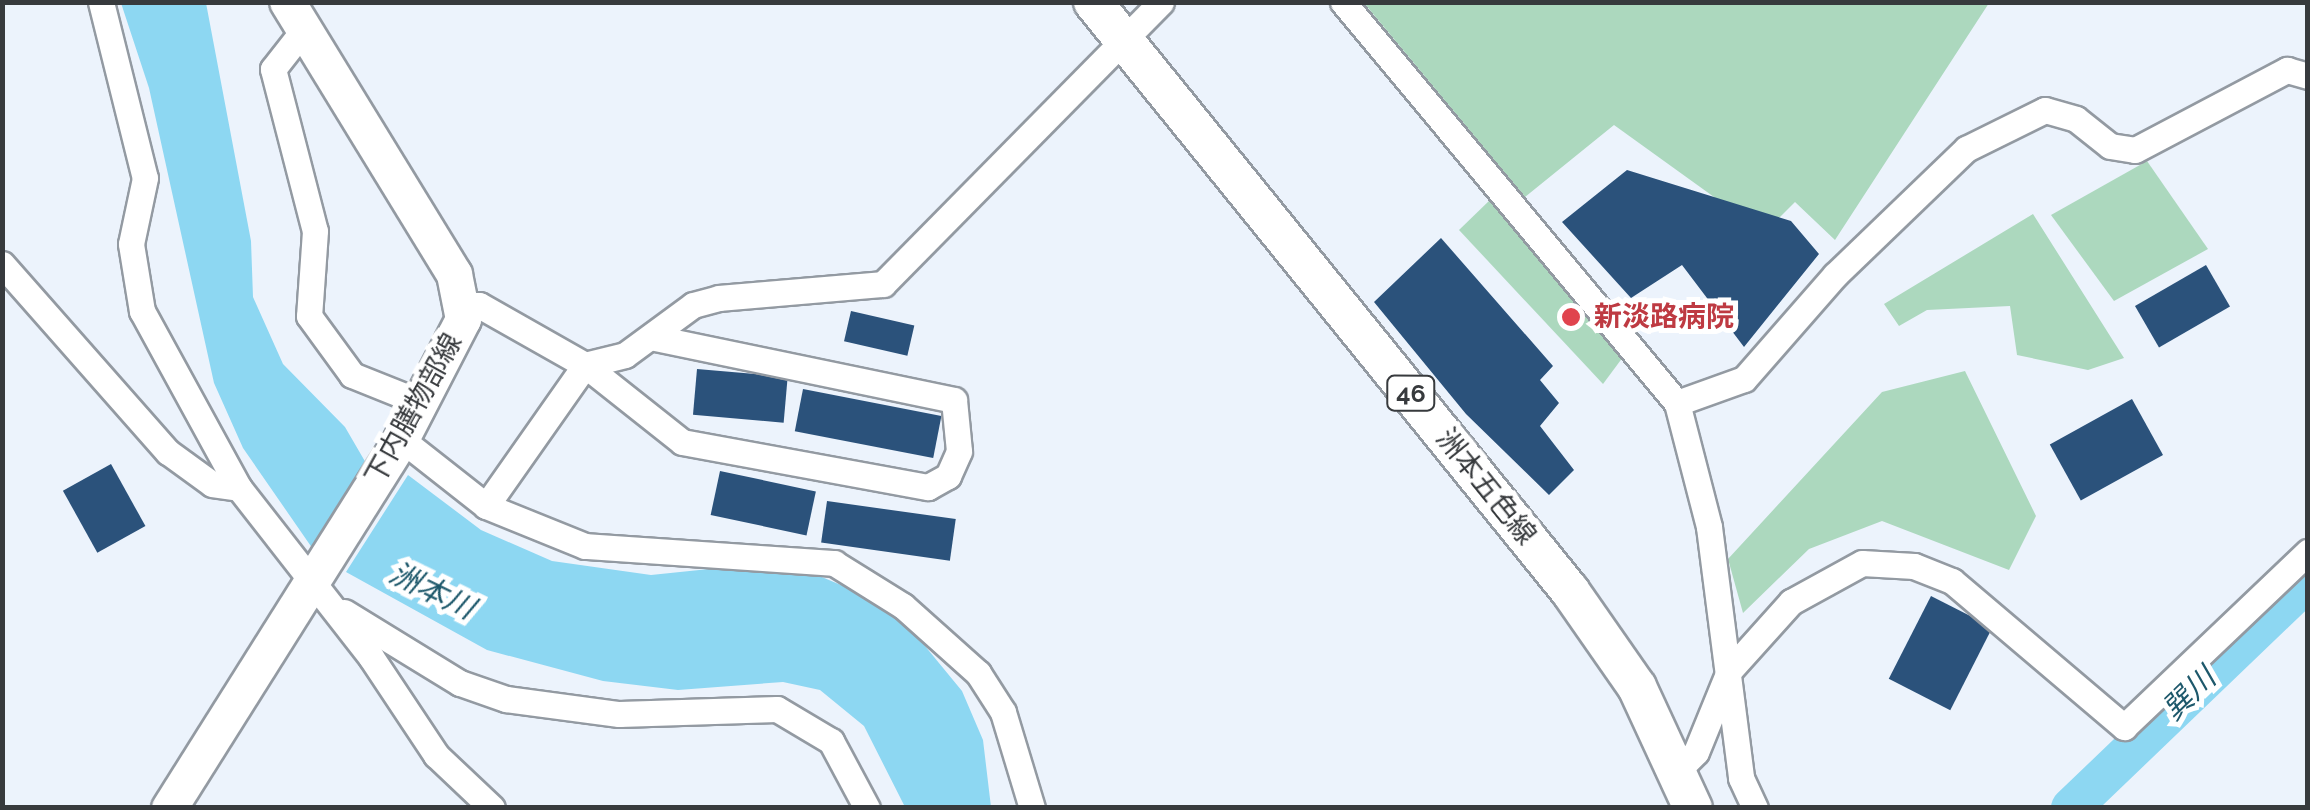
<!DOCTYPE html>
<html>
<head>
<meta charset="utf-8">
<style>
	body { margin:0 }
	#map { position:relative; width:2310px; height:810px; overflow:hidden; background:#ecf3fc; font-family:Raleway,"Noto Sans JP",sans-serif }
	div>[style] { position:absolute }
	.green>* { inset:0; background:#acd8be }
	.water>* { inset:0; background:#8dd7f2 }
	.river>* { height:40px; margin:-20px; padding:0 20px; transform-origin:20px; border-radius:20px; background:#8dd7f2 }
	.building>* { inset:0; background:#2b527b; transform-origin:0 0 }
	.roads { filter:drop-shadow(2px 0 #939aa2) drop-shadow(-2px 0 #939aa2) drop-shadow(0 2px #939aa2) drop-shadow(0 -2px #939aa2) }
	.minor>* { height:25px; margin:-12.5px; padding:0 12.5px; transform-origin:12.5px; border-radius:12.5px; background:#fff }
	.secondary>* { height:35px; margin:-17.5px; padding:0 17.5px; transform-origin:17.5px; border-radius:17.5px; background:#fff }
	.primary>* { height:38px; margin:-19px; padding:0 19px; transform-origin:19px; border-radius:19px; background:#fff }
	.dots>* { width:28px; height:28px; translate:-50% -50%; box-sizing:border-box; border:5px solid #fff; border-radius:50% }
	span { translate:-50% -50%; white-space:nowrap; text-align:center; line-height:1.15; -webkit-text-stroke:10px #fff; paint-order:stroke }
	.shield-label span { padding:2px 8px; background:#fff; border:2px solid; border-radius:8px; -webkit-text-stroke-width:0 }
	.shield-label { font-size:25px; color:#373a3d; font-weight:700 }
	.health-label { font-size:28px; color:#be3a42; font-weight:700 }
	.left { translate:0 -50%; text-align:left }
	.street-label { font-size:28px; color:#373a3d }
	.water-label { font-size:30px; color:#1d586b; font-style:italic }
	.frame { position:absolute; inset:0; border:5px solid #373a3d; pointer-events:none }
</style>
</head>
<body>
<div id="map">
	<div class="green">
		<i style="clip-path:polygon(1364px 3px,1989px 3px,1835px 240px,1795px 202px,1764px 233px,1614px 125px,1525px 197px)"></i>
		<i style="clip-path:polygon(2147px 161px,2208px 249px,2114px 301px,2051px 215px)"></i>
		<i style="clip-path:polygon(1492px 198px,1626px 353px,1603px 384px,1459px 230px)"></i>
		<i style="clip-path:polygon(2033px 214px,2124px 358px,2088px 370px,2017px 355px,2010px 306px,1927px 310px,1899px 326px,1884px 304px)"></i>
		<i style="clip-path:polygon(1965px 371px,2036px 516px,2009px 570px,1882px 521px,1809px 549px,1743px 613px,1728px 559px,1882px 392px)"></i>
	</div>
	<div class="water">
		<i style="clip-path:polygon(121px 3px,206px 3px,251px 241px,253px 297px,283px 364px,345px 427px,370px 470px,317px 555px,243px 448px,214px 383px,149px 88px)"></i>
		<i style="clip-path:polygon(408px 475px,481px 530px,552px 561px,651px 575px,709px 569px,817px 575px,860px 593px,911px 629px,962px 691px,983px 740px,991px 807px,905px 807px,864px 726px,820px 690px,783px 682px,678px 690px,603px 681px,487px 650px,346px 572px)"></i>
	</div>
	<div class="river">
		<i style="left:2071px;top:808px;width:328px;rotate:-43.8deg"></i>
	</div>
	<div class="building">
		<i style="clip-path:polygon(1627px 170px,1791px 221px,1819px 254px,1744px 347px,1682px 265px,1631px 298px,1562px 222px)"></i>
		<i style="clip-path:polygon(1441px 238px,1553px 366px,1540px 380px,1559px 403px,1540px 426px,1574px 470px,1549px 495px,1466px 414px,1374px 302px)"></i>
		<i style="left:2206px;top:265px;width:48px;height:82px;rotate:60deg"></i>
		<i style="left:851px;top:311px;width:65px;height:31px;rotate:13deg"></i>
		<i style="left:697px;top:369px;width:91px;height:46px;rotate:5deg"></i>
		<i style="left:803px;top:389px;width:141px;height:43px;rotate:11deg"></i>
		<i style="left:2132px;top:399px;width:64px;height:94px;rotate:61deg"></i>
		<i style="left:111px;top:464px;width:71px;height:55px;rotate:61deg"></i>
		<i style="left:720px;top:471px;width:98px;height:45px;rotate:12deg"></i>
		<i style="left:827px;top:501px;width:130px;height:42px;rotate:8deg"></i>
		<i style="left:1931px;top:596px;width:69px;height:93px;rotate:27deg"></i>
	</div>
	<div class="roads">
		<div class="minor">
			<i style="left:101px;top:2px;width:181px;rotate:76deg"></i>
			<i style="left:145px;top:178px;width:67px;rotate:102deg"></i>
			<i style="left:131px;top:244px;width:68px;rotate:80.7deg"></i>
			<i style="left:142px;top:311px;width:202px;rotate:61.3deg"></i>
			<i style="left:1343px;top:2px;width:522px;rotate:50.21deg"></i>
			<i style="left:1677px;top:403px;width:128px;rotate:75.5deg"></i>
			<i style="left:1709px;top:527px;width:253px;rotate:82.7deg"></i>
			<i style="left:1741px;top:778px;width:33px;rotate:65deg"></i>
			<i style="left:302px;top:32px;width:47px;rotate:128.1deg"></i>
			<i style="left:273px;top:69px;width:167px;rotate:75.5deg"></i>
			<i style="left:315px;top:231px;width:85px;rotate:94deg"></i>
			<i style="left:309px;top:316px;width:73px;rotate:53.9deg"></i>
			<i style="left:352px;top:375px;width:75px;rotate:21.8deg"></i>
			<i style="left:2px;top:264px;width:251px;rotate:48.6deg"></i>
			<i style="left:168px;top:452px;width:54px;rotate:36deg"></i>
			<i style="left:212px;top:484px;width:27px;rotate:8deg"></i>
			<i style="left:239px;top:488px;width:214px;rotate:52deg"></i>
			<i style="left:371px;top:657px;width:118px;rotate:56.4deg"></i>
			<i style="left:436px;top:755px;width:77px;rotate:43.4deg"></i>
			<i style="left:463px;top:305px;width:16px"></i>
			<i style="left:479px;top:305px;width:122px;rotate:29.5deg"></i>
			<i style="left:585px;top:365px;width:41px;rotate:-14deg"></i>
			<i style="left:625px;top:355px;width:84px;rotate:-36.3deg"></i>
			<i style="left:693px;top:305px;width:27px;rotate:-15deg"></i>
			<i style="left:719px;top:298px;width:165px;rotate:-4.9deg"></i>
			<i style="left:883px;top:284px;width:396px;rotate:-45.4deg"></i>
			<i style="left:1677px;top:403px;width:71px;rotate:-19.7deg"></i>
			<i style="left:1744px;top:379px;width:138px;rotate:-48.8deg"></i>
			<i style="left:1835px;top:275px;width:182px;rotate:-43.9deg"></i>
			<i style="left:1966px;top:149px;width:88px;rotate:-26.3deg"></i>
			<i style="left:2045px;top:110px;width:32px;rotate:16deg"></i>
			<i style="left:2076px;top:119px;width:43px;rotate:38.5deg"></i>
			<i style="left:2110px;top:146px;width:25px;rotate:9deg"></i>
			<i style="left:2135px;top:150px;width:172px;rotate:-27.8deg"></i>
			<i style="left:2287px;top:70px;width:22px;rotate:16deg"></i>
			<i style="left:401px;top:439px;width:108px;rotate:38.2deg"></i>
			<i style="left:486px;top:506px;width:107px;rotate:22deg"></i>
			<i style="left:585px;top:546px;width:250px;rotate:3.9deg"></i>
			<i style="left:834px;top:563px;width:81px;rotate:31.9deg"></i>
			<i style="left:903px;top:606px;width:101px;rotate:41.8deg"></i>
			<i style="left:978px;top:673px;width:46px;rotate:57.3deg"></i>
			<i style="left:1003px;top:712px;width:100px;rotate:73.2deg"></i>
			<i style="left:486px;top:506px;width:172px;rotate:-54.9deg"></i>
			<i style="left:585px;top:365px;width:124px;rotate:38.4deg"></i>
			<i style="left:682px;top:442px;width:250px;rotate:10.4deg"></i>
			<i style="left:928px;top:487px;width:23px;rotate:-29deg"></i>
			<i style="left:948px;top:476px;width:27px;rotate:-66deg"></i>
			<i style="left:959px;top:451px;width:51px;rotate:-95.6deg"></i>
			<i style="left:954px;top:400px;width:305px;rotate:-168.3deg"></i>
			<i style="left:344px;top:612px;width:136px;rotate:31.5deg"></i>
			<i style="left:460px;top:683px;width:49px;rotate:19.2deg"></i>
			<i style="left:506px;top:699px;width:114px;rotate:7.6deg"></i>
			<i style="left:619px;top:714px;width:158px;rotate:-1.8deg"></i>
			<i style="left:777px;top:709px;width:63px;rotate:30.7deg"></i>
			<i style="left:831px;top:741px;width:76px;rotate:61.8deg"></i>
			<i style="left:1678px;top:770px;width:25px;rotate:-45deg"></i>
			<i style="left:1696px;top:752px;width:87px;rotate:-67.8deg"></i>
			<i style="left:1729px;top:671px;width:93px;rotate:-48.1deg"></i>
			<i style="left:1791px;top:602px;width:81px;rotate:-28.8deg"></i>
			<i style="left:1862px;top:563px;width:52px;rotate:3.3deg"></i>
			<i style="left:1914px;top:566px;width:41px;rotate:21.5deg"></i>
			<i style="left:1952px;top:581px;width:226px;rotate:40.3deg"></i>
			<i style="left:2124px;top:727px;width:254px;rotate:-43.6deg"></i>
		</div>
		<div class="secondary">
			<i style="left:169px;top:808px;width:436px;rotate:-57.8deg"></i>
			<i style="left:401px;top:439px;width:135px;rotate:-62.7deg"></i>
			<i style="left:463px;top:319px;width:46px;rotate:-101.3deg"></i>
			<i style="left:454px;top:274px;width:319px;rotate:-121.5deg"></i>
		</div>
		<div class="primary">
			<i style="left:1093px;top:2px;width:758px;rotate:51deg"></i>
			<i style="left:1570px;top:591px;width:117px;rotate:55.1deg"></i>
			<i style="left:1637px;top:687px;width:133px;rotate:65.2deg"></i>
		</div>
	</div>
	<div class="dots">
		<i style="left:1571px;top:317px;background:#e0444e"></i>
	</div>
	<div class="shield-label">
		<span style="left:1411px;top:393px">46</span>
	</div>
	<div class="health-label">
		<span class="left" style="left:1594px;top:317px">新淡路病院</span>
	</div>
	<div class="street-label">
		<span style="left:414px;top:409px;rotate:-61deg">下内膳物部線</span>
		<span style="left:1486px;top:487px;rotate:51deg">洲本五色線</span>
	</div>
	<div class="water-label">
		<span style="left:432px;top:591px;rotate:26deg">洲本川</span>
		<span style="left:2189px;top:694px;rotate:-44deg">巽川</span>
	</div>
	<div class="frame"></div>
</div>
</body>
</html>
